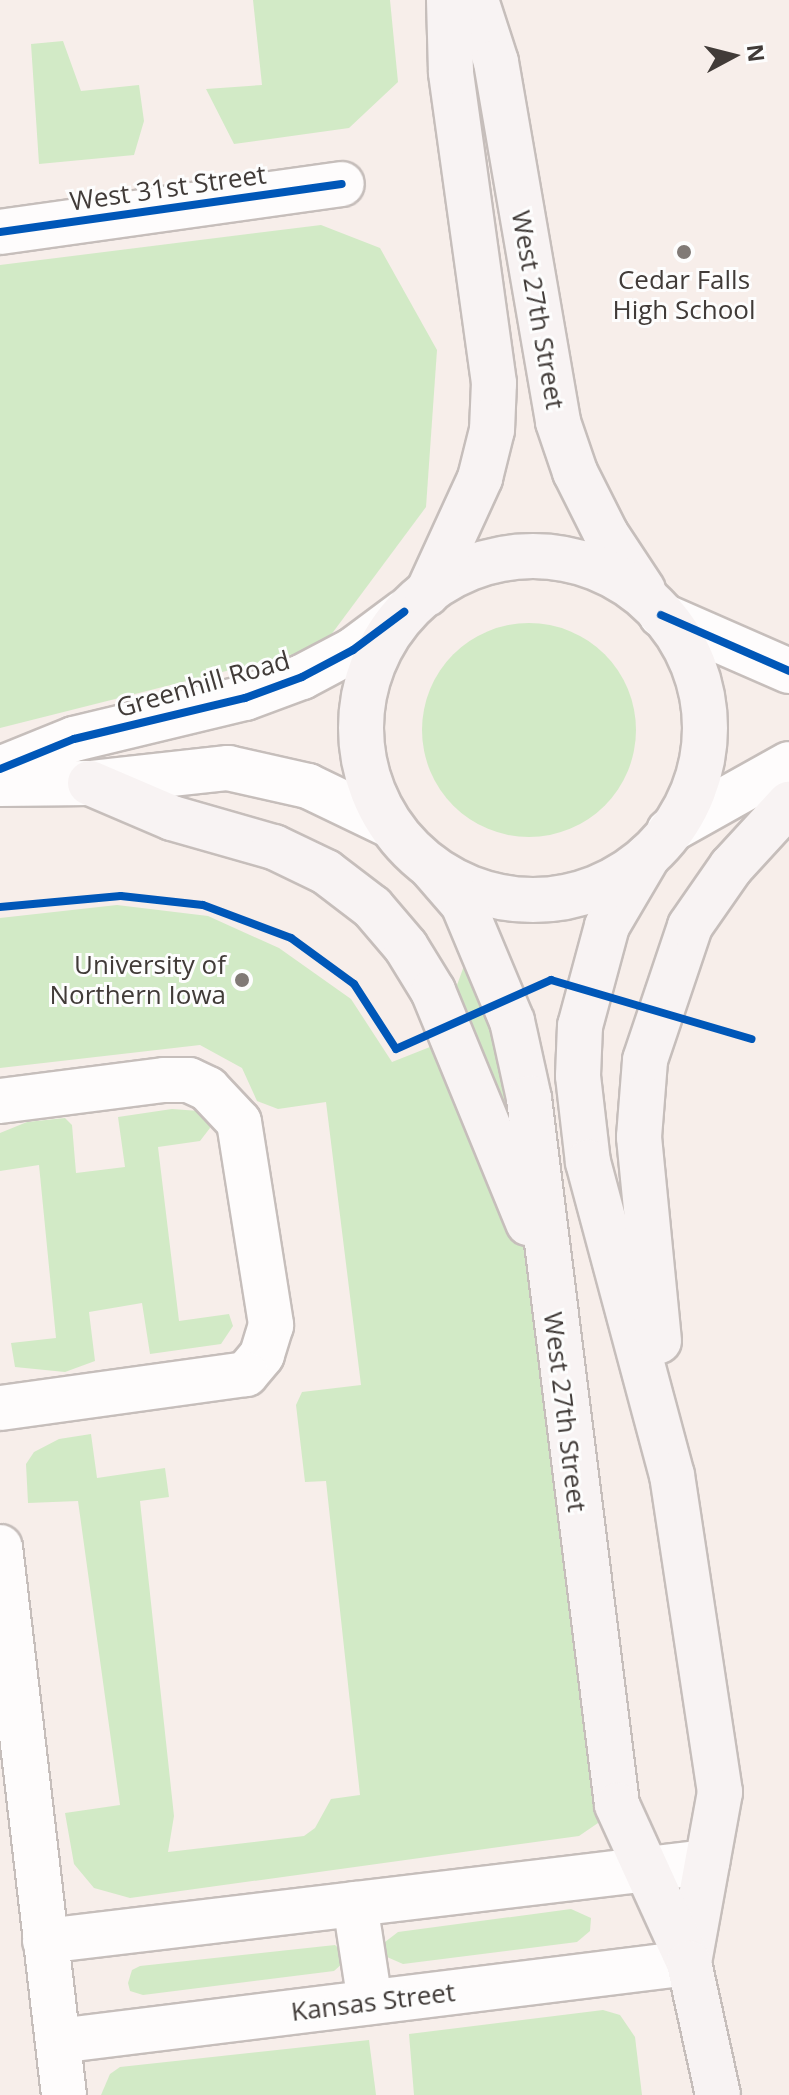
<!DOCTYPE html>
<html>
<head>
<meta charset="utf-8">
<style>
	body { margin:0 }
	#map { position:relative; width:789px; height:2095px; overflow:hidden; background:#f7eeea; font-family:"Open Sans",sans-serif }
	div>[style] { position:absolute }
	.green>* { inset:0; background:#d2eac6 }
	.round { border-radius:50% }
	.roads { filter:drop-shadow(2px 0 #c6bebb) drop-shadow(-2px 0 #c6bebb) drop-shadow(0 2px #c6bebb) drop-shadow(0 -2px #c6bebb) }
	.minor>* { height:44px; margin:-22px; padding:0 22px; transform-origin:22px; border-radius:22px; background:#fefcfc }
	.major>* { height:44px; margin:-22px; padding:0 22px; transform-origin:22px; border-radius:22px; background:#f8f3f3 }
	.major>.ring { margin:-22px; padding:0; box-sizing:content-box; background:none; border:44px solid #f8f3f3; border-radius:50% }
	.cycleway>* { height:8px; margin:-4px; padding:0 4px; transform-origin:4px; border-radius:4px; background:#0057b8 }
	.dots>* { width:22px; height:22px; translate:-50% -50%; box-sizing:border-box; border:4px solid #fdfdfd; border-radius:50% }
	span { translate:-50% -50%; white-space:nowrap; text-align:center; line-height:1.15; -webkit-text-stroke:6px #fdfdfd; paint-order:stroke }
	.street-label { font-size:26px; color:#413b38 }
	.poi-label { font-size:26px; color:#413b38 }
	.right { translate:-100% -50%; text-align:right }
	.north { position:absolute; left:693px; top:16px; width:80px; height:80px; -webkit-text-stroke:6px #fdfdfd; paint-order:stroke; rotate:83deg; font-size:22px; font-weight:700; line-height:32px; text-align:center; color:#413b38 }
	.north::after { content:''; display:block; margin:auto; width:28px; height:36px; background:#413b38; clip-path:polygon(50% 0,100% 100%,50% 72%,0 100%) }
</style>
</head>
<body>
<div id="map">
	<div class="green">
		<i style="clip-path:polygon(253px 0,390px 0,398px 82px,349px 128px,234px 144px,206px 89px,262px 85px)"></i>
		<i style="clip-path:polygon(63px 41px,81px 91px,139px 85px,144px 121px,134px 155px,39px 164px,31px 44px)"></i>
		<i style="clip-path:polygon(321px 225px,380px 248px,437px 350px,426px 507px,322px 647px,0 728px,0 265px)"></i>
		<i class="round" style="left:422px;top:623px;width:214px;height:214px"></i>
		<i style="clip-path:polygon(117px 905px,208px 916px,279px 948px,351px 999px,392px 1062px,435px 1045px,468px 955px,499px 1031px,600px 1801px,598px 1823px,579px 1836px,130px 1898px,94px 1888px,74px 1864px,65px 1813px,120px 1805px,78px 1501px,28px 1503px,26px 1464px,34px 1452px,59px 1439px,91px 1434px,97px 1478px,165px 1468px,169px 1497px,140px 1501px,174px 1816px,168px 1852px,304px 1836px,315px 1828px,331px 1799px,360px 1795px,326px 1481px,305px 1482px,296px 1405px,302px 1392px,361px 1385px,326px 1102px,278px 1109px,257px 1101px,242px 1068px,200px 1045px,0 1068px,0 918px)"></i>
		<i style="clip-path:polygon(172px 1109px,199px 1111px,208px 1116px,210px 1128px,200px 1141px,158px 1147px,179px 1321px,229px 1314px,233px 1326px,221px 1344px,150px 1354px,142px 1303px,89px 1312px,95px 1361px,65px 1372px,15px 1367px,11px 1343px,56px 1338px,39px 1165px,0 1171px,0 1133px,27px 1122px,65px 1118px,72px 1125px,76px 1173px,125px 1167px,118px 1117px)"></i>
		<i style="clip-path:polygon(571px 1909px,591px 1918px,590px 1931px,577px 1942px,403px 1964px,387px 1957px,385px 1942px,398px 1932px)"></i>
		<i style="clip-path:polygon(335px 1945px,343px 1952px,343px 1963px,334px 1971px,143px 1995px,130px 1991px,128px 1983px,132px 1970px,140px 1966px)"></i>
		<i style="clip-path:polygon(603px 2010px,620px 2015px,635px 2037px,642px 2095px,414px 2095px,409px 2034px)"></i>
		<i style="clip-path:polygon(369px 2040px,376px 2095px,101px 2095px,110px 2074px,120px 2067px)"></i>
	</div>
	<div class="roads">
		<div class="minor">
			<i style="left:0;top:232px;width:345px;rotate:-8deg"></i>
			<i style="left:661px;top:615px;width:140px;rotate:23.6deg"></i>
			<i style="left:0;top:769px;width:80px;rotate:-22.1deg"></i>
			<i style="left:74px;top:739px;width:176px;rotate:-13.5deg"></i>
			<i style="left:245px;top:698px;width:61px;rotate:-20.2deg"></i>
			<i style="left:302px;top:677px;width:58px;rotate:-27.9deg"></i>
			<i style="left:353px;top:650px;width:64px;rotate:-36.7deg"></i>
			<i style="left:0;top:784px;width:90px;rotate:-0.6deg"></i>
			<i style="left:90px;top:783px;width:139px;rotate:-6.2deg"></i>
			<i style="left:228px;top:768px;width:82px;rotate:12.7deg"></i>
			<i style="left:308px;top:786px;width:90px;rotate:25.7deg"></i>
			<i style="left:669px;top:831px;width:137px;rotate:-29.2deg"></i>
			<i style="left:0;top:1101px;width:165px;rotate:-7.3deg"></i>
			<i style="left:164px;top:1080px;width:25px"></i>
			<i style="left:189px;top:1080px;width:21px;rotate:25deg"></i>
			<i style="left:208px;top:1089px;width:45px;rotate:46.8deg"></i>
			<i style="left:239px;top:1122px;width:206px;rotate:81deg"></i>
			<i style="left:271px;top:1325px;width:31px;rotate:107deg"></i>
			<i style="left:262px;top:1355px;width:25px;rotate:130deg"></i>
			<i style="left:246px;top:1374px;width:248px;rotate:172.1deg"></i>
			<i style="left:0;top:1547px;width:552px;rotate:83.34deg"></i>
			<i style="left:355px;top:1904px;width:99px;rotate:81.3deg"></i>
			<i style="left:45px;top:1941px;width:667px;rotate:-6.81deg"></i>
			<i style="left:58px;top:2041px;width:636px;rotate:-7.05deg"></i>
		</div>
		<div class="major">
			<i style="left:476px;top:0;width:65px;rotate:72.1deg"></i>
			<i style="left:496px;top:62px;width:365px;rotate:80.2deg"></i>
			<i style="left:558px;top:422px;width:53px;rotate:71.2deg"></i>
			<i style="left:575px;top:472px;width:69px;rotate:63.4deg"></i>
			<i style="left:606px;top:534px;width:67px;rotate:56.5deg"></i>
			<i class="ring" style="left:361px;top:556px;width:300px;height:300px"></i>
			<i style="left:427px;top:594px;width:128px;rotate:-65.4deg"></i>
			<i style="left:480px;top:478px;width:49px;rotate:-76deg"></i>
			<i style="left:492px;top:430px;width:47px;rotate:-87.6deg"></i>
			<i style="left:494px;top:383px;width:314px;rotate:-97.9deg"></i>
			<i style="left:451px;top:72px;width:72px;rotate:-91.6deg"></i>
			<i style="left:90px;top:783px;width:89px;rotate:23.1deg"></i>
			<i style="left:172px;top:818px;width:106px;rotate:15.9deg"></i>
			<i style="left:274px;top:847px;width:58px;rotate:25.7deg"></i>
			<i style="left:326px;top:872px;width:58px;rotate:37.3deg"></i>
			<i style="left:372px;top:907px;width:52px;rotate:49.6deg"></i>
			<i style="left:406px;top:947px;width:52px;rotate:58.5deg"></i>
			<i style="left:433px;top:991px;width:251px;rotate:67.7deg"></i>
			<i style="left:648px;top:856px;width:81px;rotate:120.4deg"></i>
			<i style="left:607px;top:926px;width:104px;rotate:105.1deg"></i>
			<i style="left:580px;top:1026px;width:50px;rotate:92.3deg"></i>
			<i style="left:578px;top:1076px;width:87px;rotate:83.4deg"></i>
			<i style="left:588px;top:1162px;width:324px;rotate:75deg"></i>
			<i style="left:672px;top:1475px;width:321px;rotate:81.4deg"></i>
			<i style="left:720px;top:1792px;width:174px;rotate:100.3deg"></i>
			<i style="left:431px;top:867px;width:49px;rotate:49.1deg"></i>
			<i style="left:463px;top:904px;width:127px;rotate:67.3deg"></i>
			<i style="left:512px;top:1021px;width:79px;rotate:77.6deg"></i>
			<i style="left:529px;top:1098px;width:712px;rotate:82.9deg"></i>
			<i style="left:617px;top:1805px;width:174px;rotate:65.5deg"></i>
			<i style="left:689px;top:1963px;width:135px;rotate:77.6deg"></i>
			<i style="left:659px;top:1341px;width:205px;rotate:-95.6deg"></i>
			<i style="left:639px;top:1137px;width:77px;rotate:-85.5deg"></i>
			<i style="left:645px;top:1060px;width:141px;rotate:-71.4deg"></i>
			<i style="left:690px;top:926px;width:72px;rotate:-55.2deg"></i>
			<i style="left:731px;top:867px;width:86px;rotate:-47.4deg"></i>
		</div>
	</div>
	<div class="cycleway">
		<i style="left:0;top:232px;width:345px;rotate:-8deg"></i>
		<i style="left:661px;top:615px;width:140px;rotate:23.6deg"></i>
		<i style="left:0;top:769px;width:80px;rotate:-22.1deg"></i>
		<i style="left:74px;top:739px;width:176px;rotate:-13.5deg"></i>
		<i style="left:245px;top:698px;width:61px;rotate:-20.2deg"></i>
		<i style="left:302px;top:677px;width:58px;rotate:-27.9deg"></i>
		<i style="left:353px;top:650px;width:64px;rotate:-36.7deg"></i>
		<i style="left:0;top:907px;width:121px;rotate:-5.2deg"></i>
		<i style="left:121px;top:896px;width:82px;rotate:6.3deg"></i>
		<i style="left:203px;top:905px;width:94px;rotate:20.6deg"></i>
		<i style="left:291px;top:938px;width:78px;rotate:36.1deg"></i>
		<i style="left:354px;top:984px;width:77px;rotate:57.1deg"></i>
		<i style="left:396px;top:1049px;width:170px;rotate:-24deg"></i>
		<i style="left:551px;top:980px;width:209px;rotate:16.4deg"></i>
	</div>
	<div class="dots">
		<i style="left:684px;top:252px;background:#817a76"></i>
		<i style="left:242px;top:980px;background:#817a76"></i>
	</div>
	<div class="street-label">
		<span style="left:168px;top:188px;rotate:-8deg">West 31st Street</span>
		<span style="left:538px;top:310px;rotate:80deg">West 27th Street</span>
		<span style="left:203px;top:684px;rotate:-16deg">Greenhill Road</span>
		<span style="left:565px;top:1412px;rotate:83deg">West 27th Street</span>
		<span style="left:373px;top:2002px;rotate:-7deg">Kansas Street</span>
	</div>
	<div class="poi-label">
		<span style="left:684px;top:295px">Cedar Falls<br>High School</span>
		<span class="right" style="left:226px;top:980px">University of<br>Northern Iowa</span>
	</div>
	<div class="north">N</div>
</div>
</body>
</html>
